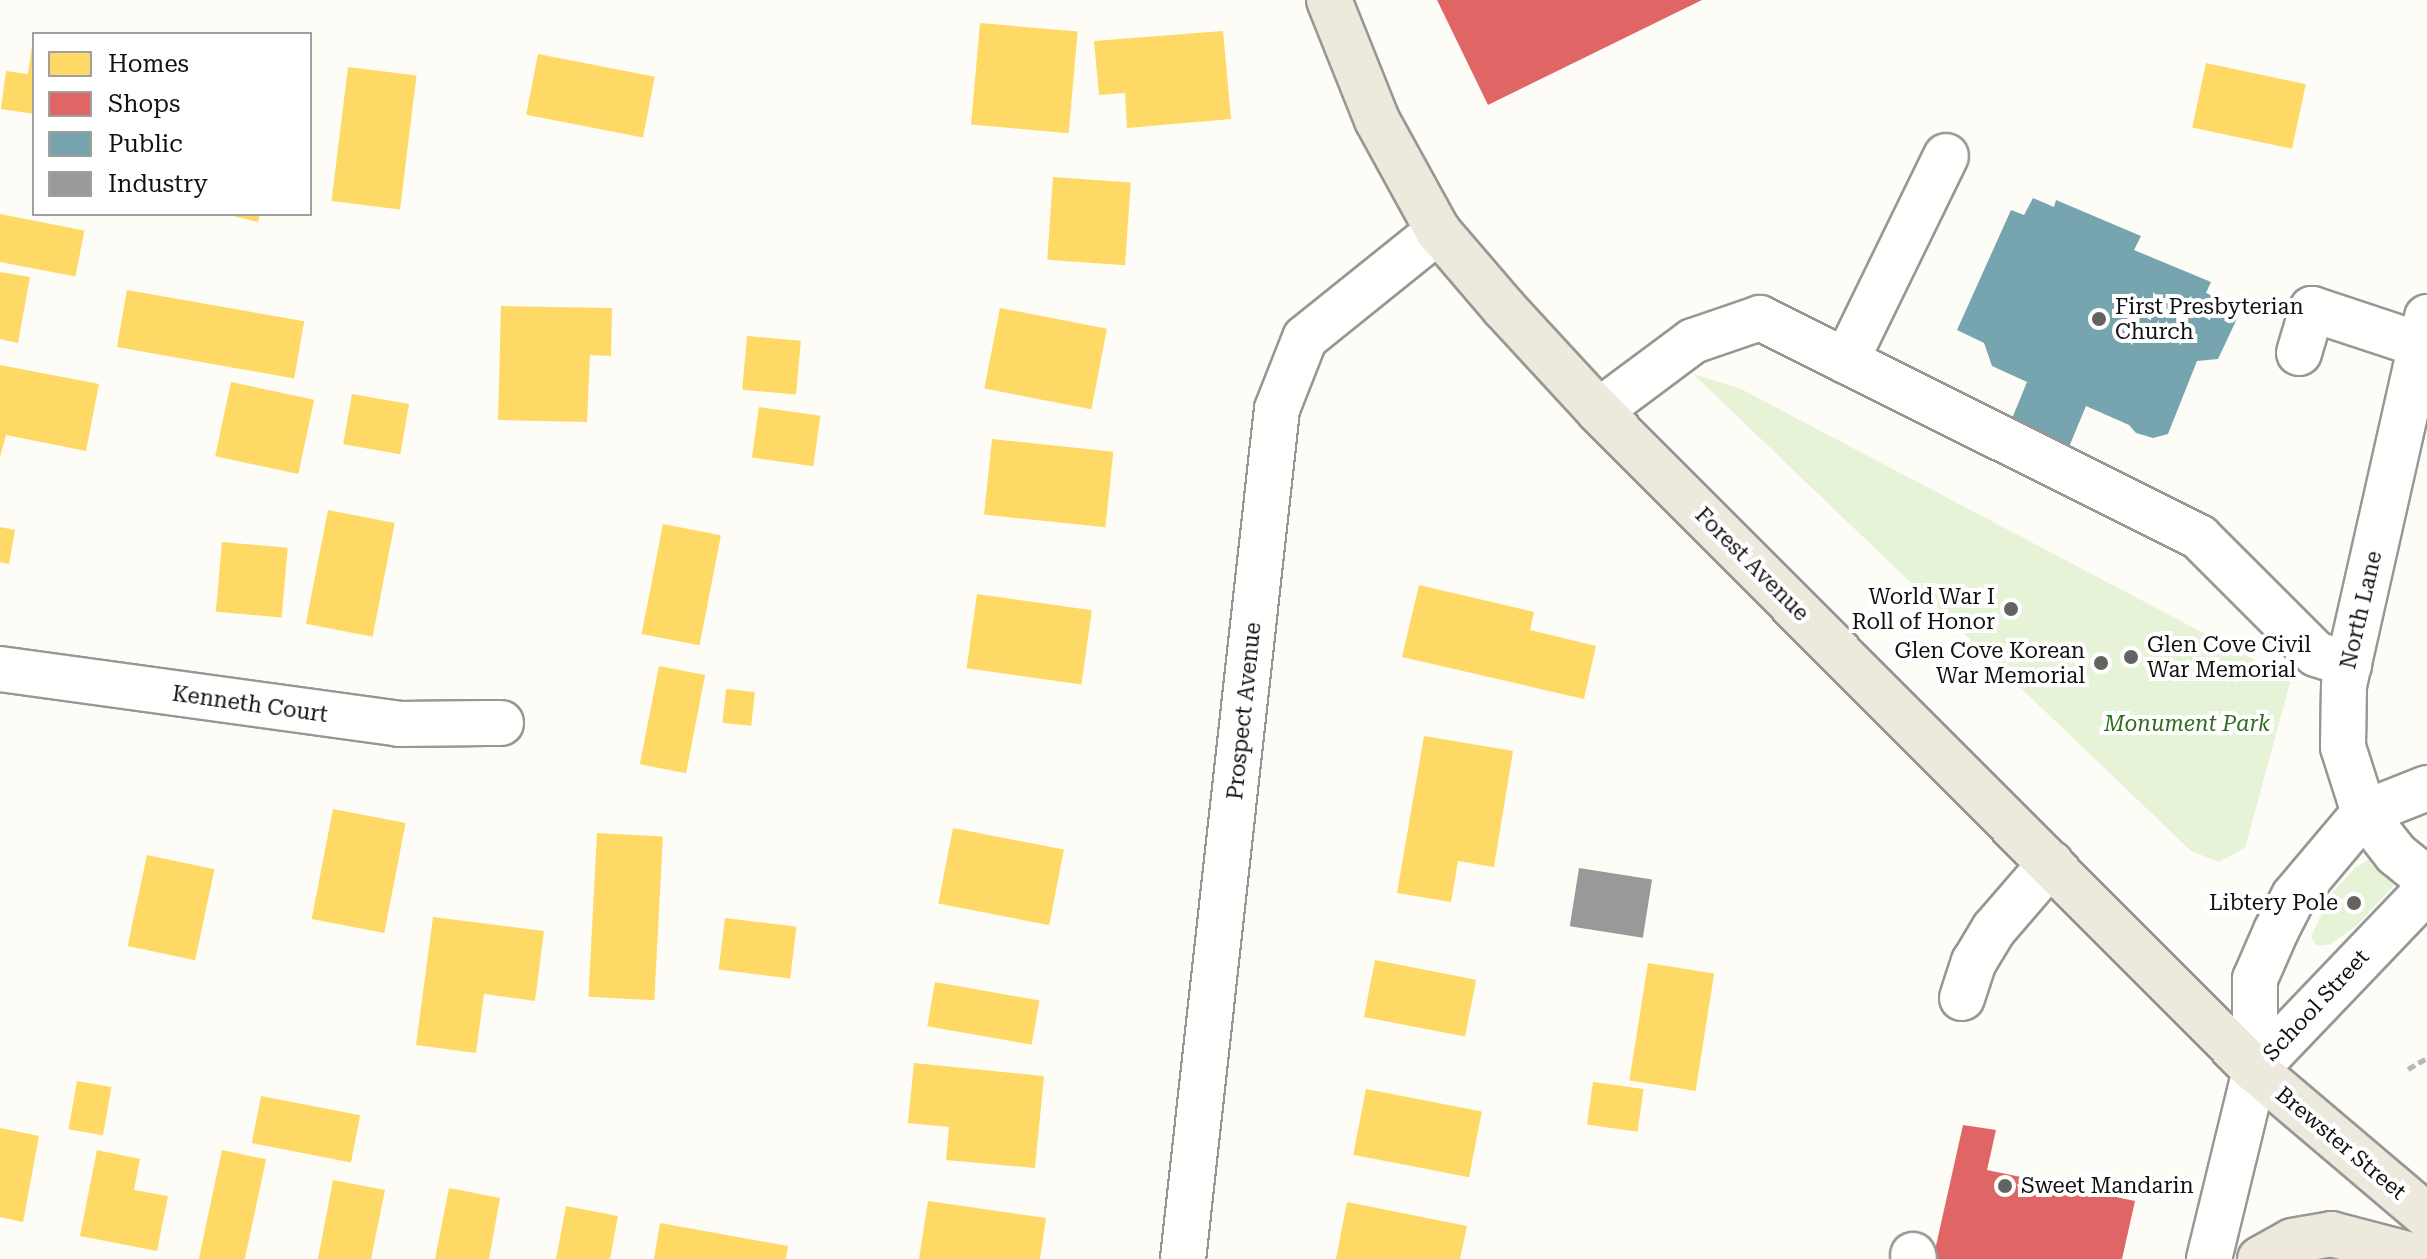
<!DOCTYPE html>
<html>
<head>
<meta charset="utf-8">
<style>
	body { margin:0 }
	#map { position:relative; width:2427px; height:1259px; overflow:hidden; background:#fdfcf7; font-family:"Roboto Serif",serif }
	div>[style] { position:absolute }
	.green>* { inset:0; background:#e7f3d7 }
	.homes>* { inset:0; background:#ffd966; transform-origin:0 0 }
	.shops>* { inset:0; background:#e06666 }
	.public>* { inset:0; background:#76a5af }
	.industry>* { inset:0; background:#999; transform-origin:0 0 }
	.path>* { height:5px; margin-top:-2.5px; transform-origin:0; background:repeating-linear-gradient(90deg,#b9b9b8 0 8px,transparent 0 12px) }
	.roads { filter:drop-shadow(2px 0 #979795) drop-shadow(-2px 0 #979795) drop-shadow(0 2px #979795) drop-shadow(0 -2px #979795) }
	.minor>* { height:44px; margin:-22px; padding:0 22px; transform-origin:22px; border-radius:22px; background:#fffffe }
	.major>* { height:44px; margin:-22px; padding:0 22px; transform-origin:22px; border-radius:22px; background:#ede9dc }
	.dots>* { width:22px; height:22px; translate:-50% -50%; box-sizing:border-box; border:4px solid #fff; border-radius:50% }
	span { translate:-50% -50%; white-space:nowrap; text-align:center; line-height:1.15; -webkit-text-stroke:8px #fff; paint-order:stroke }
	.poi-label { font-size:22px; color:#111 }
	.left { translate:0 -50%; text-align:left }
	.right { translate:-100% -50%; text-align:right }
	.street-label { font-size:22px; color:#111 }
	.park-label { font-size:22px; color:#2f6b1f; font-style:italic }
	.legend { position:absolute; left:32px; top:32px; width:280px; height:184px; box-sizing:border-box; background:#fff; border:2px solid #a0a0a0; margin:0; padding:10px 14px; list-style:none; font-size:24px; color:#111 }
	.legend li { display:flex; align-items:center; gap:16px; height:40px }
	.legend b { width:40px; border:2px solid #a0a0a0 }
</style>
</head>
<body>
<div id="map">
	<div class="green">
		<i style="clip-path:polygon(1693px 374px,1739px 388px,2291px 679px,2245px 848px,2219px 862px,2191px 851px)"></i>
		<i style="clip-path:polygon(2384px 850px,2398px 881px,2356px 926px,2331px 944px,2317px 946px,2311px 937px,2331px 894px,2355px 868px)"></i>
	</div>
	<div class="homes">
		<i style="left:980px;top:23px;width:98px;height:102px;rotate:5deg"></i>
		<i style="clip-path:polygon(1223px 31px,1231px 119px,1127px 128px,1125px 93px,1099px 95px,1094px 41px)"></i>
		<i style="clip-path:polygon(32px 45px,34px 114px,1px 109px,6px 71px,28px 74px)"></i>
		<i style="left:538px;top:54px;width:119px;height:62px;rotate:11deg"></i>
		<i style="left:2206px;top:63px;width:102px;height:66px;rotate:12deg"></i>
		<i style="left:348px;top:67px;width:69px;height:135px;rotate:7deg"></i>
		<i style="left:1053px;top:177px;width:78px;height:83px;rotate:4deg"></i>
		<i style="left:0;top:214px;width:86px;height:47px;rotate:11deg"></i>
		<i style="clip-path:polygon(225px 214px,260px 214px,258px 222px)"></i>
		<i style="clip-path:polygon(0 272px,30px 277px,18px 343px,0 339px)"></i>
		<i style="left:127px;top:290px;width:180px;height:58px;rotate:10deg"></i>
		<i style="clip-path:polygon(501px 306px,612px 308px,611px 356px,590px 355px,587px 422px,498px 420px)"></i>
		<i style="left:1000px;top:308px;width:109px;height:82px;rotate:11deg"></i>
		<i style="left:747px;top:336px;width:54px;height:54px;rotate:5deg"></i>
		<i style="clip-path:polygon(0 365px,99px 384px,86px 451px,6px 435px,0 457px)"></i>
		<i style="left:231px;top:382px;width:85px;height:76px;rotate:12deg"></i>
		<i style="left:352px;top:394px;width:58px;height:51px;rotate:10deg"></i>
		<i style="left:759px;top:407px;width:62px;height:51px;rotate:8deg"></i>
		<i style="left:992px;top:439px;width:122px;height:76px;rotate:6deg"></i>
		<i style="left:328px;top:510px;width:68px;height:116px;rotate:11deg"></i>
		<i style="left:663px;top:524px;width:59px;height:112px;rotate:11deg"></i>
		<i style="clip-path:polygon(0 527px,15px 530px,9px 564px,0 562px)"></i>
		<i style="left:222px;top:542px;width:66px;height:70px;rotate:5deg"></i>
		<i style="clip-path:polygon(1419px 585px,1534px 612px,1530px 630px,1596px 646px,1584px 699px,1402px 657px)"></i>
		<i style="left:977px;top:594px;width:116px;height:75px;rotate:8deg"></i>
		<i style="left:659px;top:666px;width:47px;height:100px;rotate:11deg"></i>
		<i style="left:726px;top:689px;width:29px;height:34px;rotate:6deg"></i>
		<i style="clip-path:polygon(1424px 736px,1513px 751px,1494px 867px,1458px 861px,1451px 902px,1397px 893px)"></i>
		<i style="left:333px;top:809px;width:74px;height:112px;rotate:11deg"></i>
		<i style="left:953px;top:828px;width:113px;height:77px;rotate:11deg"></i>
		<i style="left:597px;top:833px;width:66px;height:164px;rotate:3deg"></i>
		<i style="left:147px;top:855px;width:69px;height:93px;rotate:12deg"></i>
		<i style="clip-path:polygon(433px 917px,544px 931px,535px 1001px,484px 994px,476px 1053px,416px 1045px)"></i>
		<i style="left:725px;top:918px;width:72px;height:52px;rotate:7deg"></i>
		<i style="left:1375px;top:960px;width:103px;height:58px;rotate:11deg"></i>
		<i style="left:1648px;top:963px;width:67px;height:119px;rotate:9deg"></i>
		<i style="left:935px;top:982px;width:106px;height:45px;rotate:10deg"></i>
		<i style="clip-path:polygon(914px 1063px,1044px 1076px,1035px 1168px,946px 1160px,949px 1127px,908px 1123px)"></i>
		<i style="left:77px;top:1081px;width:35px;height:49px;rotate:10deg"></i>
		<i style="left:1593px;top:1082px;width:51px;height:43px;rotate:8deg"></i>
		<i style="left:1366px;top:1089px;width:118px;height:67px;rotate:11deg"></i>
		<i style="left:261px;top:1096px;width:101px;height:48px;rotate:11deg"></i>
		<i style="clip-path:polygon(0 1128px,39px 1136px,23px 1222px,0 1217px)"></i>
		<i style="clip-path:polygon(97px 1150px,140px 1159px,134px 1190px,168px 1196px,157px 1251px,80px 1236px)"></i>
		<i style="left:222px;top:1150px;width:45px;height:111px;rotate:12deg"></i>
		<i style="clip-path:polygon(333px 1180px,385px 1190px,371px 1259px,318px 1259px)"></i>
		<i style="clip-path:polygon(449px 1188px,500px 1198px,489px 1259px,435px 1259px)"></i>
		<i style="clip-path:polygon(928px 1201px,1046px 1218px,1040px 1259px,919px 1259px)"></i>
		<i style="clip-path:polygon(1347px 1202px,1467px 1226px,1460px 1259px,1336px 1259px)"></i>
		<i style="clip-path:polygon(566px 1206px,618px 1216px,610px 1259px,556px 1259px)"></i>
		<i style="clip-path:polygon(660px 1223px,788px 1246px,786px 1259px,654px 1259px)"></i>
	</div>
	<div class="shops">
		<i style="clip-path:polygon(1437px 0,1702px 0,1488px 105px)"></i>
		<i style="clip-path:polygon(1963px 1125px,1996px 1130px,1987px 1170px,2135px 1201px,2122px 1259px,1933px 1259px)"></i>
	</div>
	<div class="public">
		<i style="clip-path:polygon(2033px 198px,2054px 207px,2056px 200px,2141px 236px,2134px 250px,2211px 282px,2206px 293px,2242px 308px,2218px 359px,2197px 361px,2168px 434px,2153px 438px,2136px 433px,2129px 425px,2086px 406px,2064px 459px,2006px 433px,2027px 382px,1992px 366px,1984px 343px,1957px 330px,2011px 210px,2024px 215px)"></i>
	</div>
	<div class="industry">
		<i style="left:1579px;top:868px;width:74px;height:59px;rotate:9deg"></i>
	</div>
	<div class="path">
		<i style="left:2408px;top:1069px;width:22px;rotate:-30deg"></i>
	</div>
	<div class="roads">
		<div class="minor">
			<i style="left:2427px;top:317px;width:376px;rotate:102.7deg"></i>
			<i style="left:2344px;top:684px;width:63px;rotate:90.9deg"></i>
			<i style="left:2343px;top:747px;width:69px;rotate:72.3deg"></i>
			<i style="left:2364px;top:813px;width:52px;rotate:52deg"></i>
			<i style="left:2396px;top:854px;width:40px;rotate:39deg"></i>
			<i style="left:2299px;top:353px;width:46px;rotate:-73.5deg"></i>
			<i style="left:2312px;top:309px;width:115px;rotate:18.3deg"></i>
			<i style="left:1846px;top:361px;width:228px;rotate:-64deg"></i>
			<i style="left:1599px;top:411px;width:117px;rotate:-36.7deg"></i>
			<i style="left:1693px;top:341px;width:71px;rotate:-18.9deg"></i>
			<i style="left:1760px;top:318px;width:491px;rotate:26.5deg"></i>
			<i style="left:2199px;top:537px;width:165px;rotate:45deg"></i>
			<i style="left:2316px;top:654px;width:35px;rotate:18deg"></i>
			<i style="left:0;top:669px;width:403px;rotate:7.8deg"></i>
			<i style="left:399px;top:724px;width:102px;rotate:-0.6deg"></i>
			<i style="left:1962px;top:998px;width:38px;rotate:-72deg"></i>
			<i style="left:1974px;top:962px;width:39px;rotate:-59deg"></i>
			<i style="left:1994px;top:929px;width:87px;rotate:-49.2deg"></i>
			<i style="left:2255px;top:1070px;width:249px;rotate:-46.3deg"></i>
			<i style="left:1913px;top:1255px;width:4px;rotate:76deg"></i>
			<i style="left:1183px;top:1259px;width:855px;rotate:-83.69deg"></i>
			<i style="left:1277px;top:409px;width:76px;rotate:-68.5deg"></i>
			<i style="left:1305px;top:338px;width:171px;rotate:-38.8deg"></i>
			<i style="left:2209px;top:1259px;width:195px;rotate:-76.3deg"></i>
			<i style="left:2255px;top:1070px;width:91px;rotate:-90deg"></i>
			<i style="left:2255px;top:979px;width:52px;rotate:-66.4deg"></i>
			<i style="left:2276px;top:931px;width:39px;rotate:-63deg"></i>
			<i style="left:2294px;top:896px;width:109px;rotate:-49.9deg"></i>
			<i style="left:2364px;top:813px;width:68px;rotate:-21.6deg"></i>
		</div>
		<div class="major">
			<i style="left:1329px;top:0;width:129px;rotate:68.2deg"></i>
			<i style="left:1377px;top:120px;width:127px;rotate:61.2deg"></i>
			<i style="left:1438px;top:231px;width:101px;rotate:49.4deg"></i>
			<i style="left:1504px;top:308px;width:140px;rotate:47.3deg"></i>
			<i style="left:1599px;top:411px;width:930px;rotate:45.13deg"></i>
			<i style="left:2255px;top:1070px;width:226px;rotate:40.3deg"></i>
			<i style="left:2260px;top:1259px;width:37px;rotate:-29deg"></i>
			<i style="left:2292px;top:1241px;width:40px;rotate:-10deg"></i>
			<i style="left:2331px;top:1234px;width:98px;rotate:14.7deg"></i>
		</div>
	</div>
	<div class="dots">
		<i style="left:2099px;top:319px;background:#646362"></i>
		<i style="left:2011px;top:609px;background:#646362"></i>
		<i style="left:2131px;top:657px;background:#646362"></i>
		<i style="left:2101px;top:663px;background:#646362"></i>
		<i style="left:2354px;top:903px;background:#646362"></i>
		<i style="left:2005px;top:1186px;background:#646362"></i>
	</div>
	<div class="poi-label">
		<span class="left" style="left:2115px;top:319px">First Presbyterian<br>Church</span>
		<span class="right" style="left:1995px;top:609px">World War I<br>Roll of Honor</span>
		<span class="left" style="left:2147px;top:657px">Glen Cove Civil<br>War Memorial</span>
		<span class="right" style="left:2085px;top:663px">Glen Cove Korean<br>War Memorial</span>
		<span class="right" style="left:2338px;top:903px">Libtery Pole</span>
		<span class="left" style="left:2021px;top:1186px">Sweet Mandarin</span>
	</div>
	<div class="street-label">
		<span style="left:1752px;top:564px;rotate:45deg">Forest Avenue</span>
		<span style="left:2361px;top:610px;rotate:-77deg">North Lane</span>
		<span style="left:250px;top:704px;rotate:8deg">Kenneth Court</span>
		<span style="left:1244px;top:711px;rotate:-84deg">Prospect Avenue</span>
		<span style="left:2316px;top:1005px;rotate:-47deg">School Street</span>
		<span style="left:2341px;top:1143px;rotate:40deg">Brewster Street</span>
	</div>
	<div class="park-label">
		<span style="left:2187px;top:724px">Monument Park</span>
	</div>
	<ul class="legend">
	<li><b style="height:22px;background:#ffd966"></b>Homes</li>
	<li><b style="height:22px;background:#e06666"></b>Shops</li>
	<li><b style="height:22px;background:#76a5af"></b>Public</li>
	<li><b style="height:22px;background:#999"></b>Industry</li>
	</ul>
</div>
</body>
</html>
